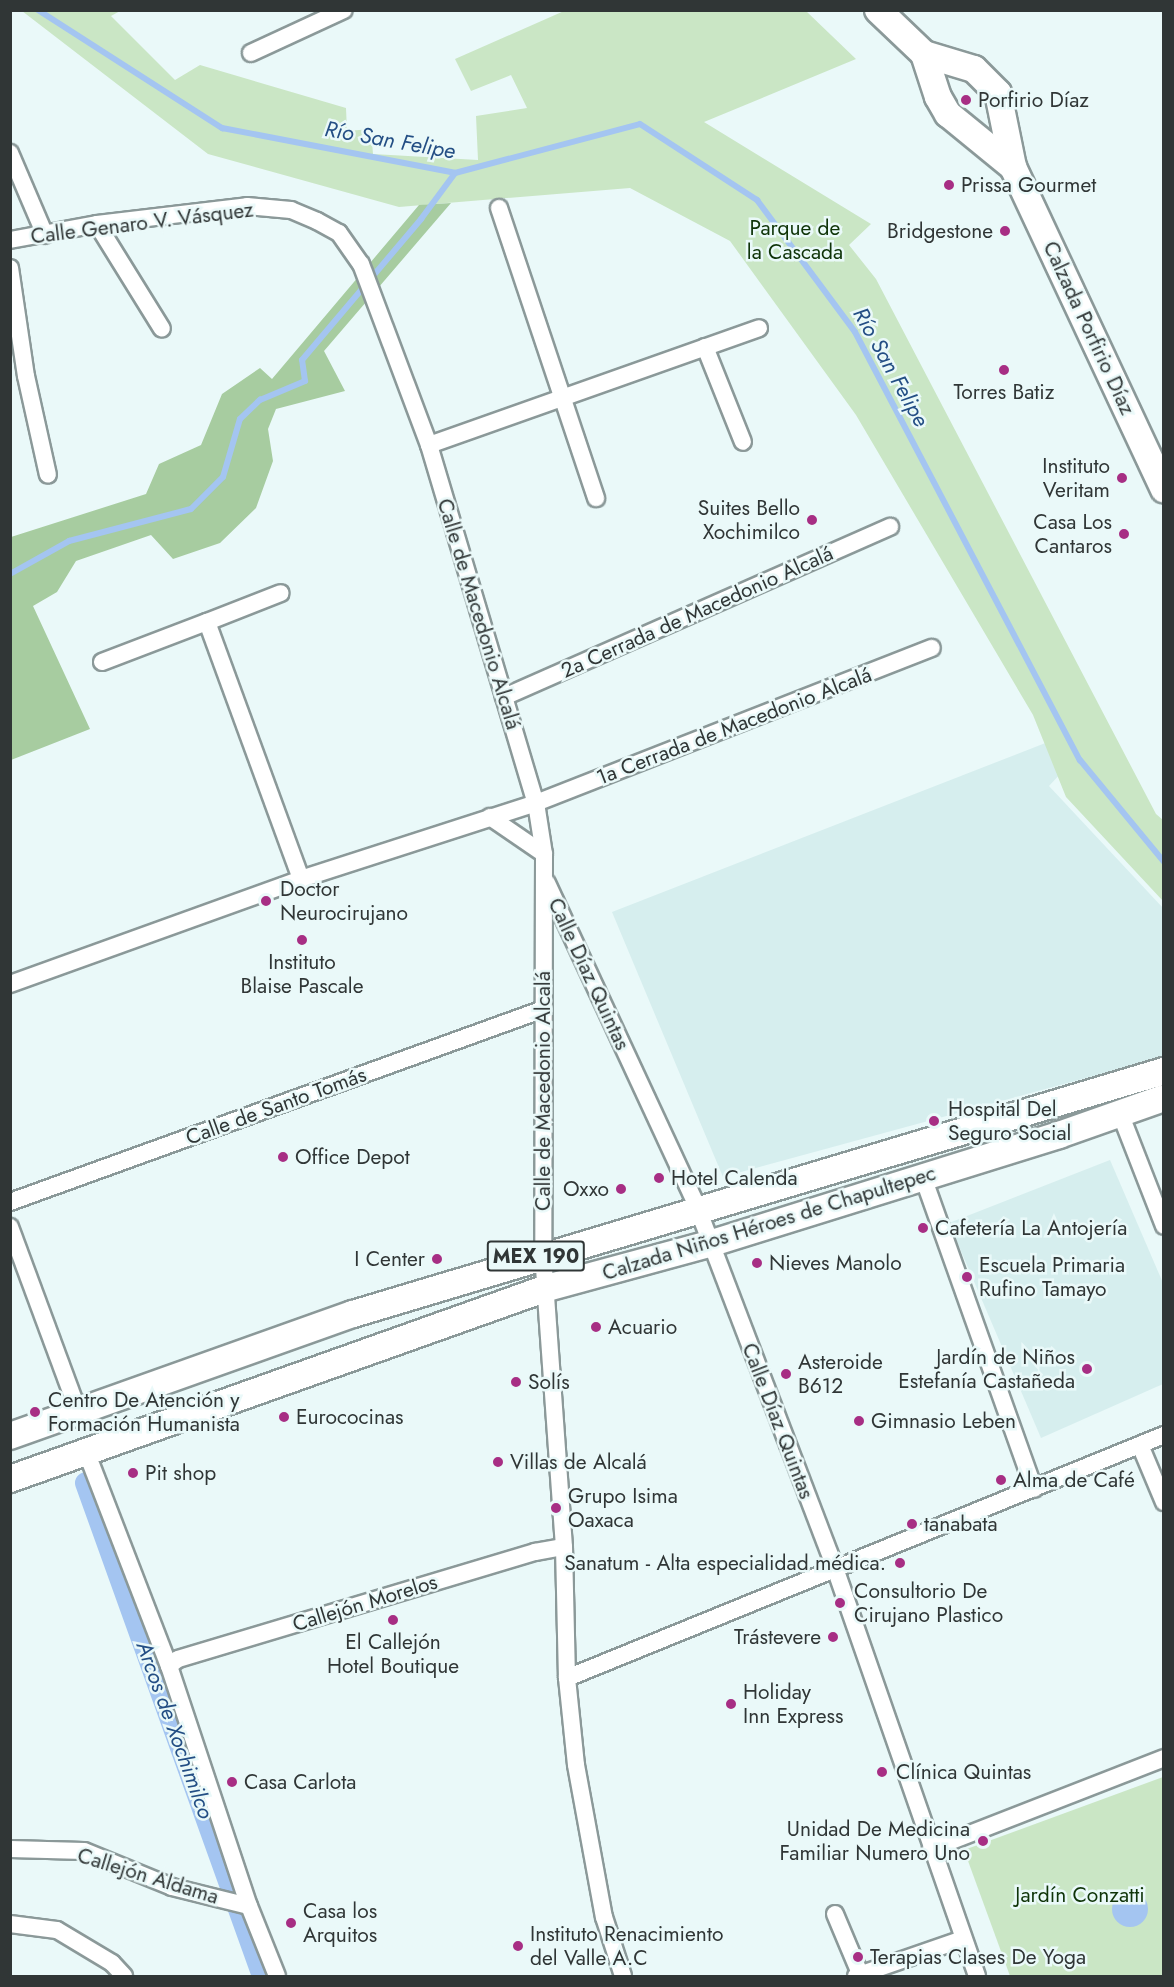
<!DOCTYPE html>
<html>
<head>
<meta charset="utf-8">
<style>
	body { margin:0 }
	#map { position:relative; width:1174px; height:1987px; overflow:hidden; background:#eaf9f9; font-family:Jost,sans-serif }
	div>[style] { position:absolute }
	.built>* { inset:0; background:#d6eeee }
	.green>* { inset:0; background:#cae6c5 }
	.forest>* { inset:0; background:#a7cca0 }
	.water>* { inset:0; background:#a4c5f1 }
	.round { border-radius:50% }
	.stream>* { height:6px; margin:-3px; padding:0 3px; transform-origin:3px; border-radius:3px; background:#a4c5f1 }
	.canal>* { height:22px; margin:-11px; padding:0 11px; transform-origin:11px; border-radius:11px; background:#a4c5f1 }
	.roads { filter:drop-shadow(2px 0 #8b9999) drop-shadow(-2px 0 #8b9999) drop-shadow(0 2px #8b9999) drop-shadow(0 -2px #8b9999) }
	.street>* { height:16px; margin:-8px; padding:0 8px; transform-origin:8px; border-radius:8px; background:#fff }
	.primary>* { height:26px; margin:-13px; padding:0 13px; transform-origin:13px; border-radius:13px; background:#fff }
	.dots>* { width:16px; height:16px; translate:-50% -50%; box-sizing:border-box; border:3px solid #eaf9f9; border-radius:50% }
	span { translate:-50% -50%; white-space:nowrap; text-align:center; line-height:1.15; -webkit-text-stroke:5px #eaf9f9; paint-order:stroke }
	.shield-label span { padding:2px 4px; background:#eaf9f9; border:2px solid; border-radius:4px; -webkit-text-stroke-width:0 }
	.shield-label { font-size:20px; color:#303636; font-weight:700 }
	.poi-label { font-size:21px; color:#303636 }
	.left { translate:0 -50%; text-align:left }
	.right { translate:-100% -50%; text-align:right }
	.street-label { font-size:21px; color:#303636 }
	.park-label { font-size:21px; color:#0f3408 }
	.water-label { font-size:22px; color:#234e84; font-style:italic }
	.frame { position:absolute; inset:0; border:12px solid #303636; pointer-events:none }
</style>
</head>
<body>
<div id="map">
	<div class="built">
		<i style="clip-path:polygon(1048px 742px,1063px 771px,1049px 786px,1163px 908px,1163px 1057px,723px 1177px,612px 912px)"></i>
		<i style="clip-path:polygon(1110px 1160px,1163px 1283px,1163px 1384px,1041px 1438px,949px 1223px)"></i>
	</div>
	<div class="green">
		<i style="clip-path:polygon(22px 11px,120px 11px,111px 16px,175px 80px,200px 65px,346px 108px,347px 131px,371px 129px,373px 154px,478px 160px,476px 116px,527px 108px,511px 75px,471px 91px,455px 59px,564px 11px,806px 11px,856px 59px,704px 122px,871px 224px,849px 245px,876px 279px,1156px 814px,1163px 820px,1163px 901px,1066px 797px,1033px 715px,856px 415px,730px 241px,630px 188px,399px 207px,208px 154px)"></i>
		<i style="clip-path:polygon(1163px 1777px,1163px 1976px,1010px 1976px,964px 1850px)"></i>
	</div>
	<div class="forest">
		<i style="clip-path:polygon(451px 203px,324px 351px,345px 391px,276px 409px,268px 429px,273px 461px,256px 508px,220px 543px,173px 559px,151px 535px,76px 561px,57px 592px,33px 606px,90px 729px,11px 760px,11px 537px,146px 494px,159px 464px,201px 445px,222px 394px,260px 368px,272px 379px,419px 205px)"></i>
	</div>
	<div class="water">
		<i class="round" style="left:1112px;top:1891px;width:36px;height:36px"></i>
	</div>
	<div class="stream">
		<i style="left:38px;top:10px;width:219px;rotate:32.7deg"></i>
		<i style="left:222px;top:128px;width:237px;rotate:10.9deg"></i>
		<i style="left:455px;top:173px;width:191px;rotate:-14.8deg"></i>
		<i style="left:640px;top:124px;width:140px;rotate:33deg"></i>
		<i style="left:757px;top:200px;width:164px;rotate:53.4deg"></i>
		<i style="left:855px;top:332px;width:484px;rotate:62.3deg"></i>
		<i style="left:1080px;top:760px;width:132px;rotate:50.5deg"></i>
		<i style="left:10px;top:574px;width:68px;rotate:-29.2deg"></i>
		<i style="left:69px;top:541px;width:126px;rotate:-14.7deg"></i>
		<i style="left:191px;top:509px;width:45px;rotate:-45deg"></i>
		<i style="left:223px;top:477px;width:60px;rotate:-73.7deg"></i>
		<i style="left:240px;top:419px;width:28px;rotate:-44deg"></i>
		<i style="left:260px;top:400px;width:49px;rotate:-22.9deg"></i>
		<i style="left:305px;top:381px;width:21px;rotate:-98deg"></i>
		<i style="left:302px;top:360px;width:185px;rotate:-49.8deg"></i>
		<i style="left:421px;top:219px;width:57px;rotate:-53.5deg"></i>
	</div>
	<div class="canal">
		<i style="left:86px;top:1483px;width:524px;rotate:70.25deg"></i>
	</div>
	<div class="roads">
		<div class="street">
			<i style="left:251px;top:53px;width:102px;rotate:-24.8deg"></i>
			<i style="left:10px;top:153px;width:89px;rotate:66.9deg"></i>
			<i style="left:499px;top:208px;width:306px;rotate:71.5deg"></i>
			<i style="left:97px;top:224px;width:123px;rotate:58.2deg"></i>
			<i style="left:10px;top:240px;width:88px;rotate:-10.4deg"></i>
			<i style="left:97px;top:224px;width:151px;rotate:-6.8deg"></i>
			<i style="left:247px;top:206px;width:44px;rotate:5.2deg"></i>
			<i style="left:291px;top:210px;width:28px;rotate:23deg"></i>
			<i style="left:317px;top:221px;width:25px;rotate:29deg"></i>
			<i style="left:339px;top:233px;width:38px;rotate:55deg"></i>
			<i style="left:361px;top:264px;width:193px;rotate:69.4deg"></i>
			<i style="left:429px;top:445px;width:374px;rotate:73.4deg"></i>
			<i style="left:536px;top:803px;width:52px;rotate:81.1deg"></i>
			<i style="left:544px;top:854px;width:400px;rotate:90.1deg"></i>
			<i style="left:543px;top:1254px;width:294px;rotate:85.9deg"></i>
			<i style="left:564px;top:1547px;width:131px;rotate:88.7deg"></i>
			<i style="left:567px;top:1678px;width:87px;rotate:84.1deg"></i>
			<i style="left:576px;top:1765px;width:155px;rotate:79.6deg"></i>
			<i style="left:604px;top:1917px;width:62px;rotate:72.1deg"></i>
			<i style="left:10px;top:268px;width:109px;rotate:81.6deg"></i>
			<i style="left:26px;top:376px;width:101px;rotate:77.5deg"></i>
			<i style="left:705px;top:347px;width:102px;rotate:68.2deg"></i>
			<i style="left:429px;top:445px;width:350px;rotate:-19.5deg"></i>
			<i style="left:207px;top:622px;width:79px;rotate:-21.4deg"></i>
			<i style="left:102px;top:662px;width:112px;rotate:-20.9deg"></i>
			<i style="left:207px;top:622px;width:274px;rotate:69.9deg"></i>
			<i style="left:504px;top:697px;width:422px;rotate:-23.8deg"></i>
			<i style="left:490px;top:817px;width:65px;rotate:34.4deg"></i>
			<i style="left:547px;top:883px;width:359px;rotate:65.1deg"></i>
			<i style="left:698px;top:1209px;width:387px;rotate:69.1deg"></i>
			<i style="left:836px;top:1571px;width:429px;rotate:70.8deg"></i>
			<i style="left:10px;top:984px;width:309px;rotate:-19.8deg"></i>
			<i style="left:301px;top:879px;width:247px;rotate:-17.9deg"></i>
			<i style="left:536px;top:803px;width:425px;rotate:-21.4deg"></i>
			<i style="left:1120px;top:1113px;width:121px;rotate:68.7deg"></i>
			<i style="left:923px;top:1177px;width:331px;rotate:70.4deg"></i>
			<i style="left:10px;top:1202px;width:565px;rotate:-19.88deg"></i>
			<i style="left:10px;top:1227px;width:196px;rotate:69.7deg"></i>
			<i style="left:1140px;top:1445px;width:62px;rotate:67.2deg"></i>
			<i style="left:86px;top:1451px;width:230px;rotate:68.9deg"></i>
			<i style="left:169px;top:1666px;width:253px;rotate:71.6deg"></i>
			<i style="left:249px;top:1906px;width:75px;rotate:68.2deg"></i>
			<i style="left:169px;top:1666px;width:11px;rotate:-38deg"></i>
			<i style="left:178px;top:1659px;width:373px;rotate:-16.7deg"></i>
			<i style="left:535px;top:1552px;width:29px;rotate:-10deg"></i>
			<i style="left:567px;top:1678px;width:645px;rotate:-22.15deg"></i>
			<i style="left:10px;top:1849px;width:74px;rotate:1.5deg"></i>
			<i style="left:84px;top:1851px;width:95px;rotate:22.2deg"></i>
			<i style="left:172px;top:1887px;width:79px;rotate:13.9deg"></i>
			<i style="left:931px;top:1849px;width:250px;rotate:-21.3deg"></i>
			<i style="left:835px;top:1914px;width:67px;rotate:67.2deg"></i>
			<i style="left:10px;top:1924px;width:47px;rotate:7.3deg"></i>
			<i style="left:57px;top:1930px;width:64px;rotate:31deg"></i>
			<i style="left:112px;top:1963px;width:18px;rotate:47deg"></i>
			<i style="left:856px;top:1976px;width:113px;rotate:-19.1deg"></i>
		</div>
		<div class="primary">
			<i style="left:878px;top:10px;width:64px;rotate:43.7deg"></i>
			<i style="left:924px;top:54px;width:52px;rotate:16.7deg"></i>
			<i style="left:974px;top:69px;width:34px;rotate:45deg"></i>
			<i style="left:998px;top:93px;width:76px;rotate:78.5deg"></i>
			<i style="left:1013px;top:167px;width:356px;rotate:64.9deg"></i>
			<i style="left:924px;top:54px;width:45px;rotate:72deg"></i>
			<i style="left:938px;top:97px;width:20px;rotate:60deg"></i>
			<i style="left:948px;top:114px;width:84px;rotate:39.2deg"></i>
			<i style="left:10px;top:1436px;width:364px;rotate:-19.6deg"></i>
			<i style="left:353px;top:1314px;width:847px;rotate:-16.68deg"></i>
			<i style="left:10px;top:1479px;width:570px;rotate:-19.58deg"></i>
			<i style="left:547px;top:1288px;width:168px;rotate:-15.2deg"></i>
			<i style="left:709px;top:1244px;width:367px;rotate:-17.3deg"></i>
			<i style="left:1059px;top:1135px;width:111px;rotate:-19.4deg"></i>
		</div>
	</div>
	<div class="dots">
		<i style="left:966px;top:100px;background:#a72e84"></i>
		<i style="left:949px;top:185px;background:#a72e84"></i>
		<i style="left:1005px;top:231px;background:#a72e84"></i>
		<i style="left:1004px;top:370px;background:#a72e84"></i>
		<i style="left:1122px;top:478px;background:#a72e84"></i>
		<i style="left:812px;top:520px;background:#a72e84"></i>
		<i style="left:1124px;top:534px;background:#a72e84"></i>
		<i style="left:266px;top:901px;background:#a72e84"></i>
		<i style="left:302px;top:940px;background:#a72e84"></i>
		<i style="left:934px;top:1121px;background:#a72e84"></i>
		<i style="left:283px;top:1157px;background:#a72e84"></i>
		<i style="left:659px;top:1178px;background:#a72e84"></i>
		<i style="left:621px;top:1189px;background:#a72e84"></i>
		<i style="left:923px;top:1228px;background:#a72e84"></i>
		<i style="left:437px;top:1259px;background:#a72e84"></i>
		<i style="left:757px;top:1263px;background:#a72e84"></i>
		<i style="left:967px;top:1277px;background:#a72e84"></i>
		<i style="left:596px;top:1327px;background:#a72e84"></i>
		<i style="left:1087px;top:1369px;background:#a72e84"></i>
		<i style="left:786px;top:1374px;background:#a72e84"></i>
		<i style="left:516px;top:1382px;background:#a72e84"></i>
		<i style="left:35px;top:1412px;background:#a72e84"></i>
		<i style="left:284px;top:1417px;background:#a72e84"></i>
		<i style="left:859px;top:1421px;background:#a72e84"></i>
		<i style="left:498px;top:1462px;background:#a72e84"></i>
		<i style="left:133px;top:1473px;background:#a72e84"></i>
		<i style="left:1001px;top:1480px;background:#a72e84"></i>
		<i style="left:556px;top:1508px;background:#a72e84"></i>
		<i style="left:912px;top:1524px;background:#a72e84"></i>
		<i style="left:900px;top:1563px;background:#a72e84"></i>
		<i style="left:840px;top:1603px;background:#a72e84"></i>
		<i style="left:393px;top:1620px;background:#a72e84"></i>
		<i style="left:833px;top:1637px;background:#a72e84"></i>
		<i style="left:731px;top:1704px;background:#a72e84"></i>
		<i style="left:882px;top:1772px;background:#a72e84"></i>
		<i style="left:232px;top:1782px;background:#a72e84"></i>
		<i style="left:983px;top:1841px;background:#a72e84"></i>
		<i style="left:291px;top:1923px;background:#a72e84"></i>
		<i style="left:518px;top:1946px;background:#a72e84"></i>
		<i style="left:858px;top:1957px;background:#a72e84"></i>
	</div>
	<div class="shield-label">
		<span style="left:536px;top:1256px">MEX 190</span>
	</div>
	<div class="poi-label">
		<span class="left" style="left:978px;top:100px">Porfirio Díaz</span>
		<span class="left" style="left:961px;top:185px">Prissa Gourmet</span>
		<span class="right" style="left:993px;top:231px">Bridgestone</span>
		<span style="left:1004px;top:392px">Torres Batiz</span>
		<span class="right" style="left:1110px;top:478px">Instituto<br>Veritam</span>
		<span class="right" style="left:800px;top:520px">Suites Bello<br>Xochimilco</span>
		<span class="right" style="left:1112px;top:534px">Casa Los<br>Cantaros</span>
		<span class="left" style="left:280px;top:901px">Doctor<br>Neurocirujano</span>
		<span style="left:302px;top:974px">Instituto<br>Blaise Pascale</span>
		<span class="left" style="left:948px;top:1121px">Hospital Del<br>Seguro Social</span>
		<span class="left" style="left:295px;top:1157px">Office Depot</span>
		<span class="left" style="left:671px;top:1178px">Hotel Calenda</span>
		<span class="right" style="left:609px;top:1189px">Oxxo</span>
		<span class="left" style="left:935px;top:1228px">Cafetería La Antojería</span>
		<span class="right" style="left:425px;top:1259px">I Center</span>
		<span class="left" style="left:769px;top:1263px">Nieves Manolo</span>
		<span class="left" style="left:979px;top:1277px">Escuela Primaria<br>Rufino Tamayo</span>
		<span class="left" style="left:608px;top:1327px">Acuario</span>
		<span class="right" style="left:1075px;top:1369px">Jardín de Niños<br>Estefanía Castañeda</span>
		<span class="left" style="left:798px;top:1374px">Asteroide<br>B612</span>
		<span class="left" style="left:528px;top:1382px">Solís</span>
		<span class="left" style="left:48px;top:1412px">Centro De Atención y<br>Formación Humanista</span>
		<span class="left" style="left:296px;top:1417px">Eurococinas</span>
		<span class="left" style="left:871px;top:1421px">Gimnasio Leben</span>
		<span class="left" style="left:510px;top:1462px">Villas de Alcalá</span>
		<span class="left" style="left:145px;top:1473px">Pit shop</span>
		<span class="left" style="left:1013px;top:1480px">Alma de Café</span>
		<span class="left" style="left:568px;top:1508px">Grupo Isima<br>Oaxaca</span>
		<span class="left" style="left:924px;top:1524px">tanabata</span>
		<span class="right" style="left:886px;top:1563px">Sanatum - Alta especialidad médica.</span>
		<span class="left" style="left:854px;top:1603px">Consultorio De<br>Cirujano Plastico</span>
		<span class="right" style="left:821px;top:1637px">Trástevere</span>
		<span style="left:393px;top:1654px">El Callejón<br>Hotel Boutique</span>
		<span class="left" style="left:743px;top:1704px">Holiday<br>Inn Express</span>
		<span class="left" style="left:896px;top:1772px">Clínica Quintas</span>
		<span class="left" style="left:244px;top:1782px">Casa Carlota</span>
		<span class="right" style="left:970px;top:1841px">Unidad De Medicina<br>Familiar Numero Uno</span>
		<span class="left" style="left:303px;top:1923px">Casa los<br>Arquitos</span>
		<span class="left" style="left:530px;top:1946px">Instituto Renacimiento<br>del Valle A.C</span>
		<span class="left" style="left:870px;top:1957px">Terapias Clases De Yoga</span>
	</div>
	<div class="street-label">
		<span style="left:142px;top:223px;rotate:-7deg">Calle Genaro V. Vásquez</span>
		<span style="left:1089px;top:328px;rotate:65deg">Calzada Porfirio Díaz</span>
		<span style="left:697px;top:612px;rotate:-24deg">2a Cerrada de Macedonio Alcalá</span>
		<span style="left:479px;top:614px;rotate:73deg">Calle de Macedonio Alcalá</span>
		<span style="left:734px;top:726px;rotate:-21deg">1a Cerrada de Macedonio Alcalá</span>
		<span style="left:589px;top:974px;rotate:65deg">Calle Díaz Quintas</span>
		<span style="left:543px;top:1091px;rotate:-90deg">Calle de Macedonio Alcalá</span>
		<span style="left:276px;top:1106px;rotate:-20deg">Calle de Santo Tomás</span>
		<span style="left:769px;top:1223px;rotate:-17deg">Calzada Niños Héroes de Chapultepec</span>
		<span style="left:778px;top:1421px;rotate:69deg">Calle Díaz Quintas</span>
		<span style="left:365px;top:1603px;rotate:-17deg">Callejón Morelos</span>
		<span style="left:148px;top:1876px;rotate:17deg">Callejón Aldama</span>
	</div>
	<div class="park-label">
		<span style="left:795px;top:240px">Parque de<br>la Cascada</span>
		<span style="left:1080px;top:1895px">Jardín Conzatti</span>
	</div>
	<div class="water-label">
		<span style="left:390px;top:140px;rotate:10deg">Río San Felipe</span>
		<span style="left:891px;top:367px;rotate:61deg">Río San Felipe</span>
		<span style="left:175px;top:1730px;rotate:70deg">Arcos de Xochimilco</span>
	</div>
	<div class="frame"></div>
</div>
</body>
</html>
